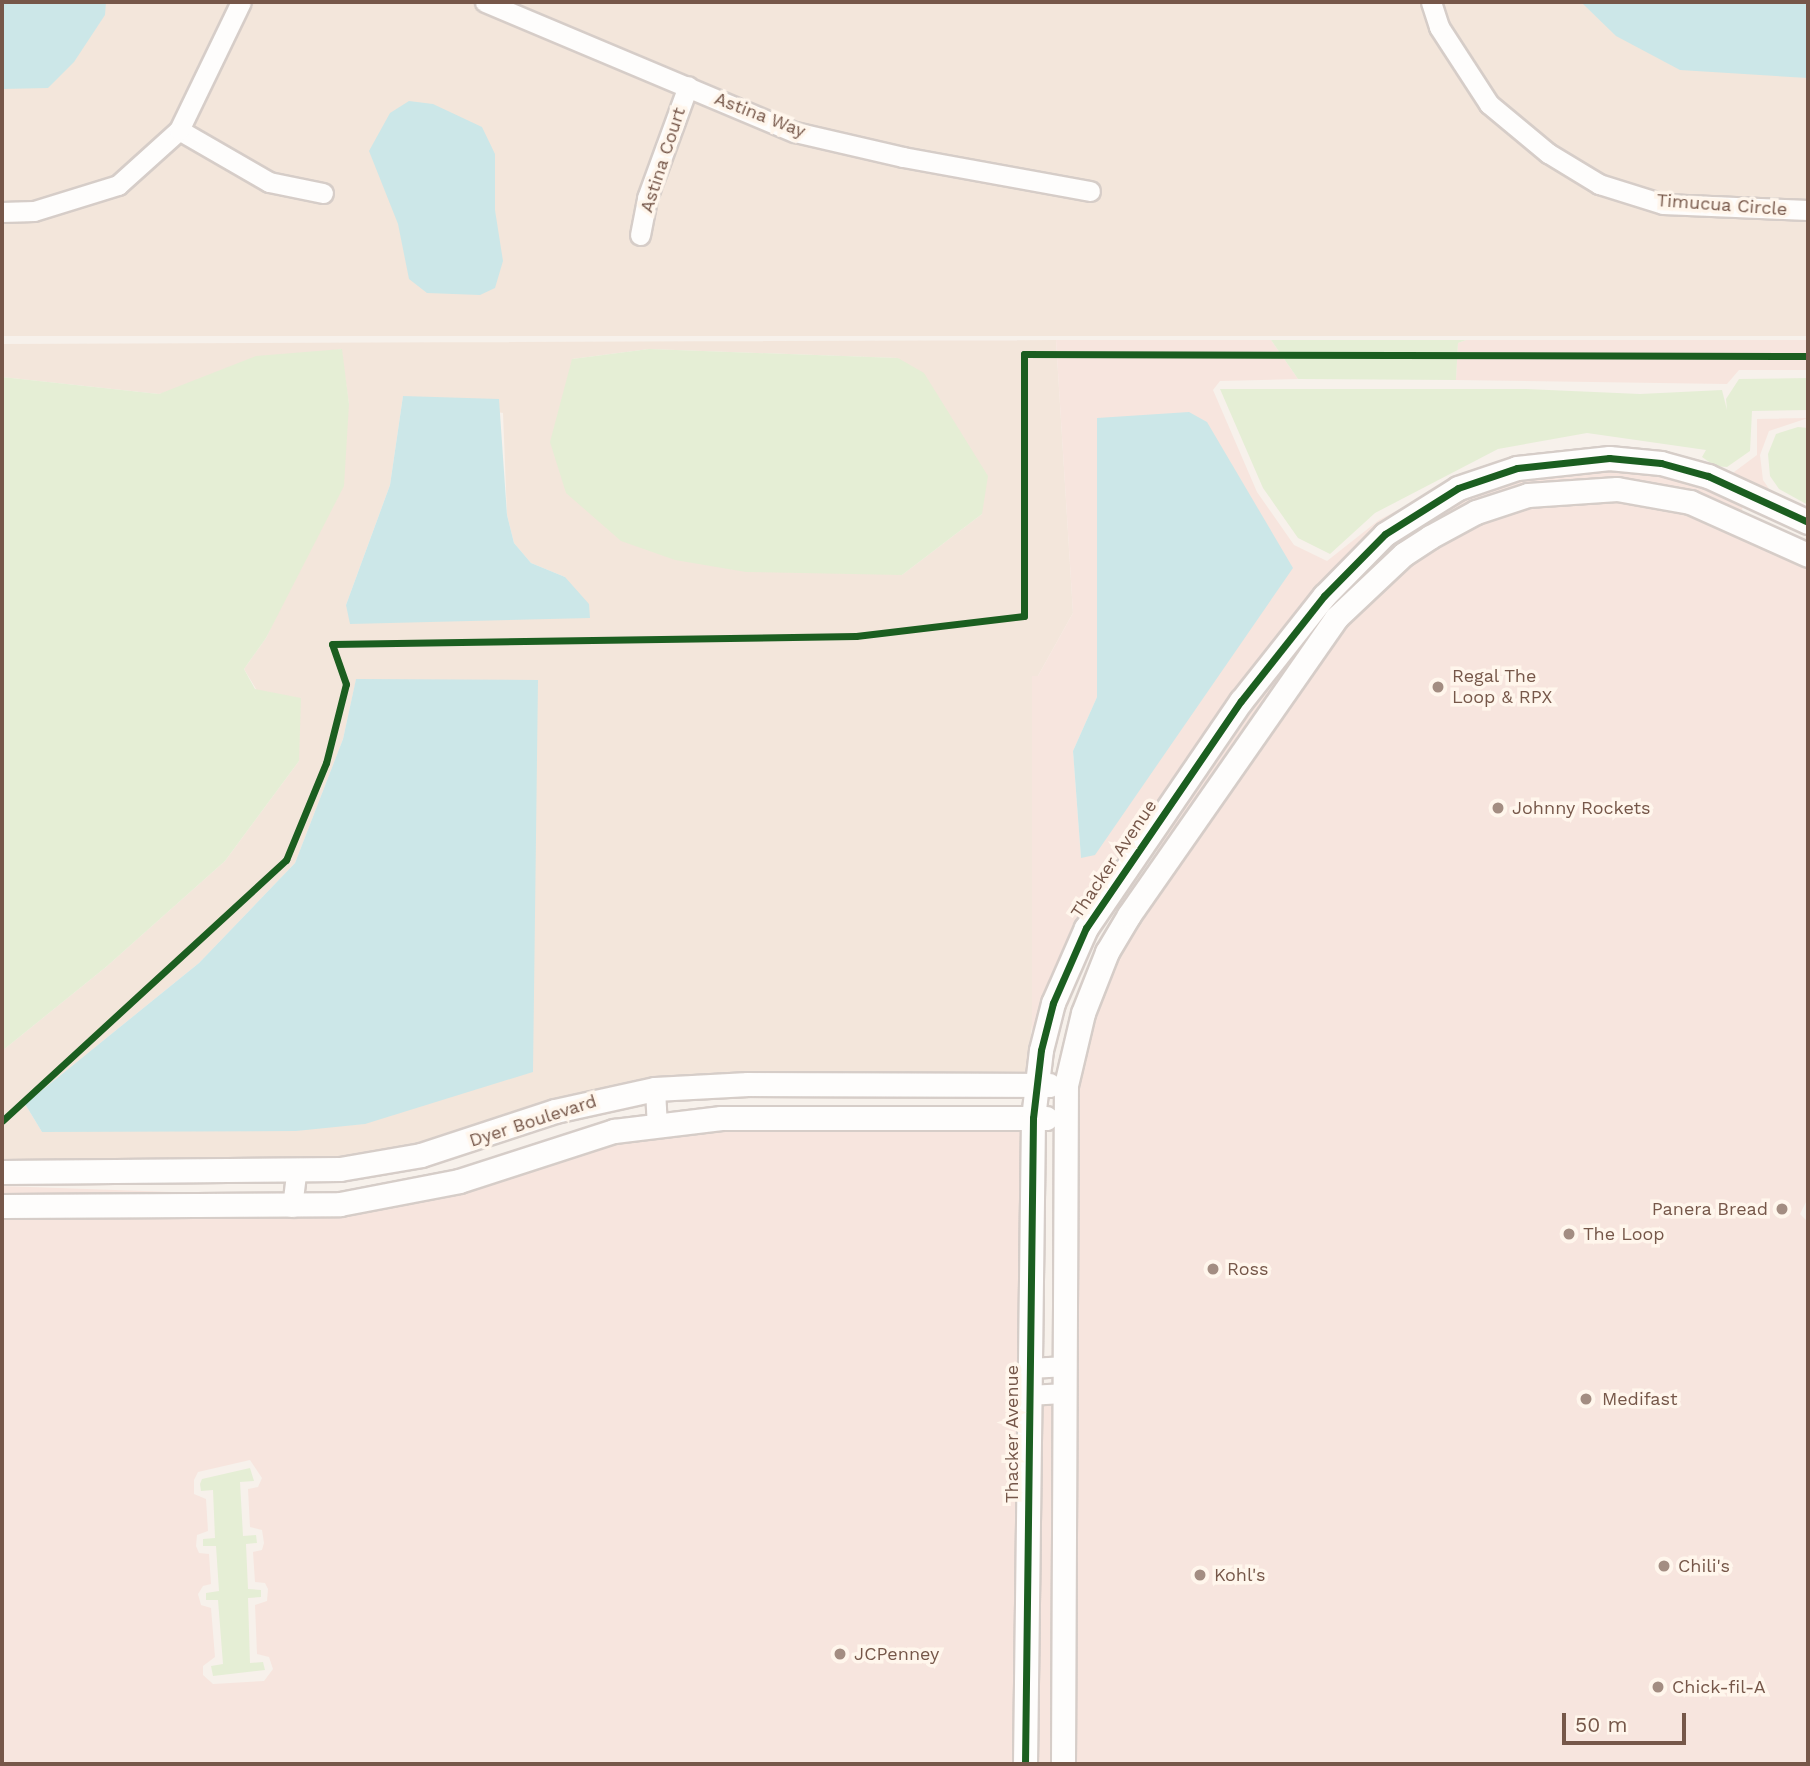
<!DOCTYPE html>
<html>
<head>
<meta charset="utf-8">
<style>
	body { margin:0 }
	#map { position:relative; width:1810px; height:1766px; overflow:hidden; background:#f7f1eb; font-family:"Work Sans",sans-serif }
	div>[style] { position:absolute }
	.residential>* { inset:0; background:#f3e6db; transform-origin:0 0 }
	.commercial>* { inset:0; background:#f7e5de; transform-origin:0 0 }
	.green>* { inset:0; background:#e5eed5 }
	.water>* { inset:0; background:#cce7e8 }
	.roads { filter:drop-shadow(2px 0 #d6cdc8) drop-shadow(-2px 0 #d6cdc8) drop-shadow(0 2px #d6cdc8) drop-shadow(0 -2px #d6cdc8) }
	.minor>* { height:19px; margin:-9.5px; padding:0 9.5px; transform-origin:9.5px; border-radius:9.5px; background:#fefdfc }
	.tertiary>* { height:23px; margin:-11.5px; padding:0 11.5px; transform-origin:11.5px; border-radius:11.5px; background:#fefdfc }
	.cycleway>* { height:7px; margin:-3.5px; padding:0 3.5px; transform-origin:3.5px; border-radius:3.5px; background:#1b5e20 }
	.dots>* { width:19px; height:19px; translate:-50% -50%; box-sizing:border-box; border:4px solid #fff6ec; border-radius:50% }
	span { translate:-50% -50%; white-space:nowrap; text-align:center; line-height:1.15; -webkit-text-stroke:7px #fff6ec; paint-order:stroke }
	.street-label { font-size:18px; color:#765749 }
	.poi-label { font-size:18px; color:#765749 }
	.left { translate:0 -50%; text-align:left }
	.right { translate:-100% -50%; text-align:right }
	.frame { position:absolute; inset:0; border:4px solid #765749; pointer-events:none }
	.scale { position:absolute; left:1562px; top:1713px; width:124px; height:32px; box-sizing:border-box; border:4px solid #765749; border-top:0; padding-left:9px; font-size:21px; line-height:24px; white-space:nowrap; color:#765749; -webkit-text-stroke:5px #fff6ec; paint-order:stroke }
</style>
</head>
<body>
<div id="map">
	<div class="residential">
		<i style="left:2px;top:2px;width:1806px;height:334px"></i>
		<i style="clip-path:polygon(evenodd,1056px 340px,1073px 613px,1038px 676px,1033px 676px,1033px 1012px,1028px 1075px,646px 1081px,554px 1102px,419px 1146px,339px 1160px,2px 1162px,2px 1051px,106px 967px,225px 861px,299px 761px,244px 669px,266px 638px,296px 574px,349px 404px,341px 349px,159px 394px,2px 377px,2px 344px,1056px 340px,649px 349px,898px 358px,982px 514px,902px 575px,572px 359px,649px 349px,1056px 340px,403px 396px,503px 413px,507px 515px,514px 543px,531px 563px,565px 577px,346px 605px,390px 485px,403px 396px,1056px 340px,356px 680px,365px 1124px,42px 1132px,25px 1104px,199px 963px,295px 863px,343px 739px,356px 680px)"></i>
	</div>
	<div class="commercial">
		<i style="clip-path:polygon(evenodd,1056px 340px,1271px 340px,1298px 379px,1220px 381px,1213px 390px,1257px 492px,1294px 545px,1327px 561px,1379px 520px,1436px 490px,1413px 504px,1134px 837px,1032px 1048px,1032px 676px,1038px 676px,1073px 613px,1056px 340px,1097px 697px,1081px 858px,1073px 751px,1097px 697px)"></i>
		<i style="clip-path:polygon(1466px 340px,1808px 340px,1808px 370px,1739px 370px,1727px 384px,1456px 380px,1458px 343px)"></i>
		<i style="clip-path:polygon(1808px 418px,1769px 431px,1760px 455px,1763px 480px,1772px 493px,1730px 475px,1757px 455px,1757px 419px)"></i>
		<i style="clip-path:polygon(1609px 468px,1660px 473px,1706px 485px,1743px 501px,1742px 512px,1693px 493px,1617px 480px,1571px 479px,1525px 485px,1399px 547px,1161px 854px,1150px 847px,1247px 707px,1330px 603px,1390px 542px,1462px 497px,1518px 478px)"></i>
		<i style="clip-path:polygon(1616px 499px,1688px 512px,1808px 566px,1808px 1198px,1800px 1214px,1808px 1222px,1808px 1764px,1071px 1764px,1072px 1119px,1080px 1054px,1115px 956px,1343px 625px,1409px 562px,1479px 522px,1530px 504px)"></i>
		<i style="clip-path:polygon(evenodd,722px 1128px,1024px 1128px,1016px 1764px,2px 1764px,2px 1216px,298px 1217px,341px 1213px,462px 1190px,616px 1141px,722px 1128px,250px 1460px,262px 1478px,258px 1487px,248px 1489px,250px 1527px,262px 1530px,264px 1543px,262px 1550px,253px 1552px,255px 1582px,265px 1583px,268px 1589px,267px 1601px,255px 1605px,257px 1654px,269px 1657px,273px 1669px,264px 1681px,213px 1684px,203px 1675px,203px 1666px,215px 1657px,211px 1608px,201px 1605px,198px 1594px,203px 1586px,211px 1584px,209px 1554px,199px 1553px,196px 1546px,197px 1535px,208px 1531px,206px 1499px,194px 1494px,194px 1480px,198px 1472px,250px 1460px)"></i>
		<i style="clip-path:polygon(2px 1186px,284px 1196px,2px 1197px)"></i>
		<i style="left:1055px;top:1403px;width:361px;height:19px;rotate:90deg"></i>
	</div>
	<div class="green">
		<i style="clip-path:polygon(1271px 340px,1466px 340px,1458px 343px,1456px 380px,1298px 379px)"></i>
		<i style="clip-path:polygon(342px 349px,349px 404px,344px 486px,266px 638px,244px 669px,255px 689px,301px 698px,299px 761px,225px 861px,106px 967px,2px 1051px,2px 377px,159px 394px,256px 356px)"></i>
		<i style="clip-path:polygon(649px 349px,898px 358px,924px 373px,988px 476px,982px 514px,902px 575px,746px 572px,675px 560px,621px 541px,566px 493px,550px 442px,572px 359px)"></i>
		<i style="clip-path:polygon(1808px 378px,1808px 410px,1752px 411px,1750px 451px,1727px 467px,1715px 466px,1702px 457px,1706px 450px,1587px 433px,1498px 449px,1375px 513px,1330px 554px,1298px 538px,1263px 488px,1220px 389px,1526px 389px,1640px 394px,1722px 390px,1727px 410px,1726px 399px,1739px 379px)"></i>
		<i style="clip-path:polygon(1798px 427px,1808px 428px,1808px 505px,1779px 489px,1770px 476px,1768px 454px,1776px 434px)"></i>
		<i style="clip-path:polygon(250px 1468px,254px 1481px,240px 1482px,243px 1536px,256px 1535px,257px 1543px,246px 1544px,248px 1589px,261px 1590px,261px 1597px,248px 1598px,250px 1663px,263px 1662px,265px 1670px,213px 1676px,211px 1666px,223px 1664px,218px 1600px,206px 1600px,206px 1593px,219px 1591px,216px 1546px,203px 1546px,203px 1539px,215px 1538px,213px 1490px,201px 1491px,200px 1484px,202px 1479px)"></i>
	</div>
	<div class="water">
		<i style="clip-path:polygon(2px 2px,106px 2px,105px 15px,74px 62px,48px 88px,2px 89px)"></i>
		<i style="clip-path:polygon(1581px 2px,1808px 2px,1808px 78px,1680px 70px,1616px 36px)"></i>
		<i style="clip-path:polygon(409px 101px,433px 104px,482px 127px,495px 154px,495px 210px,503px 261px,495px 288px,480px 295px,427px 293px,409px 279px,398px 224px,369px 151px,390px 113px)"></i>
		<i style="clip-path:polygon(403px 396px,499px 399px,507px 515px,514px 543px,531px 563px,565px 577px,589px 604px,590px 618px,350px 624px,346px 605px,390px 485px)"></i>
		<i style="clip-path:polygon(1189px 412px,1207px 422px,1293px 568px,1095px 855px,1081px 858px,1073px 751px,1097px 697px,1097px 418px)"></i>
		<i style="clip-path:polygon(356px 679px,538px 680px,533px 1072px,365px 1124px,296px 1131px,42px 1132px,25px 1104px,199px 963px,295px 863px,343px 739px)"></i>
	</div>
	<div class="roads">
		<div class="minor">
			<i style="left:485px;top:2px;width:336px;rotate:22.8deg"></i>
			<i style="left:795px;top:132px;width:111px;rotate:13deg"></i>
			<i style="left:903px;top:157px;width:190px;rotate:10.3deg"></i>
			<i style="left:1431px;top:2px;width:26px;rotate:72deg"></i>
			<i style="left:1439px;top:27px;width:92px;rotate:57deg"></i>
			<i style="left:1489px;top:104px;width:77px;rotate:39.7deg"></i>
			<i style="left:1548px;top:153px;width:60px;rotate:31.3deg"></i>
			<i style="left:1599px;top:184px;width:67px;rotate:17.4deg"></i>
			<i style="left:1663px;top:204px;width:145px;rotate:2.4deg"></i>
			<i style="left:179px;top:130px;width:104px;rotate:30deg"></i>
			<i style="left:269px;top:182px;width:55px;rotate:11.5deg"></i>
			<i style="left:2px;top:212px;width:32px;rotate:-2deg"></i>
			<i style="left:34px;top:211px;width:88px;rotate:-17.2deg"></i>
			<i style="left:118px;top:185px;width:82px;rotate:-42deg"></i>
			<i style="left:179px;top:130px;width:142px;rotate:-64.2deg"></i>
			<i style="left:640px;top:235px;width:38px;rotate:-79deg"></i>
			<i style="left:647px;top:198px;width:119px;rotate:-69.9deg"></i>
			<i style="left:655px;top:1089px;width:35px;rotate:87deg"></i>
			<i style="left:292px;top:1207px;width:35px;rotate:-83deg"></i>
			<i style="left:1028px;top:1368px;width:35px;rotate:-3deg"></i>
			<i style="left:1027px;top:1395px;width:36px;rotate:-3deg"></i>
		</div>
		<div class="tertiary">
			<i style="left:2px;top:1172px;width:338px;rotate:-0.5deg"></i>
			<i style="left:340px;top:1169px;width:82px;rotate:-9.8deg"></i>
			<i style="left:421px;top:1155px;width:141px;rotate:-18.2deg"></i>
			<i style="left:555px;top:1111px;width:102px;rotate:-12.4deg"></i>
			<i style="left:655px;top:1089px;width:93px;rotate:-3.1deg"></i>
			<i style="left:748px;top:1084px;width:301px;rotate:0.2deg"></i>
			<i style="left:2px;top:1206px;width:338px;rotate:-0.3deg"></i>
			<i style="left:340px;top:1204px;width:121px;rotate:-10.9deg"></i>
			<i style="left:459px;top:1181px;width:163px;rotate:-17.9deg"></i>
			<i style="left:614px;top:1131px;width:108px;rotate:-6.9deg"></i>
			<i style="left:721px;top:1118px;width:325px"></i>
			<i style="left:1025px;top:1764px;width:646px;rotate:-89.29deg"></i>
			<i style="left:1033px;top:1118px;width:68px;rotate:-83.3deg"></i>
			<i style="left:1041px;top:1050px;width:49px;rotate:-75.7deg"></i>
			<i style="left:1053px;top:1003px;width:82px;rotate:-66.3deg"></i>
			<i style="left:1086px;top:928px;width:275px;rotate:-55.7deg"></i>
			<i style="left:1241px;top:701px;width:134px;rotate:-51.7deg"></i>
			<i style="left:1324px;top:596px;width:87px;rotate:-45.5deg"></i>
			<i style="left:1385px;top:534px;width:86px;rotate:-32.2deg"></i>
			<i style="left:1458px;top:488px;width:62px;rotate:-18.7deg"></i>
			<i style="left:1517px;top:468px;width:93px;rotate:-6.2deg"></i>
			<i style="left:1609px;top:458px;width:52px;rotate:5.5deg"></i>
			<i style="left:1661px;top:463px;width:49px;rotate:15.5deg"></i>
			<i style="left:1708px;top:476px;width:110px;rotate:24.7deg"></i>
			<i style="left:1063px;top:1764px;width:679px;rotate:-89.75deg"></i>
			<i style="left:1066px;top:1085px;width:74px;rotate:-76.7deg"></i>
			<i style="left:1083px;top:1013px;width:66px;rotate:-68.5deg"></i>
			<i style="left:1107px;top:952px;width:43px;rotate:-59.3deg"></i>
			<i style="left:1129px;top:915px;width:362px;rotate:-55.1deg"></i>
			<i style="left:1336px;top:618px;width:93px;rotate:-43.3deg"></i>
			<i style="left:1404px;top:554px;width:31px;rotate:-33deg"></i>
			<i style="left:1430px;top:537px;width:52px;rotate:-28.5deg"></i>
			<i style="left:1476px;top:512px;width:55px;rotate:-18.1deg"></i>
			<i style="left:1528px;top:495px;width:89px;rotate:-3.9deg"></i>
			<i style="left:1617px;top:489px;width:74px;rotate:10.1deg"></i>
			<i style="left:1690px;top:502px;width:129px;rotate:24.2deg"></i>
		</div>
	</div>
	<div class="cycleway">
		<i style="left:2px;top:1121px;width:386px;rotate:-42.6deg"></i>
		<i style="left:286px;top:860px;width:105px;rotate:-67.6deg"></i>
		<i style="left:326px;top:763px;width:81px;rotate:-75.8deg"></i>
		<i style="left:346px;top:684px;width:42px;rotate:-109.3deg"></i>
		<i style="left:332px;top:644px;width:524px;rotate:-0.87deg"></i>
		<i style="left:856px;top:636px;width:169px;rotate:-6.8deg"></i>
		<i style="left:1024px;top:616px;width:262px;rotate:-90deg"></i>
		<i style="left:1024px;top:354px;width:784px;rotate:0.15deg"></i>
		<i style="left:1025px;top:1764px;width:646px;rotate:-89.29deg"></i>
		<i style="left:1033px;top:1118px;width:68px;rotate:-83.3deg"></i>
		<i style="left:1041px;top:1050px;width:49px;rotate:-75.7deg"></i>
		<i style="left:1053px;top:1003px;width:82px;rotate:-66.3deg"></i>
		<i style="left:1086px;top:928px;width:275px;rotate:-55.7deg"></i>
		<i style="left:1241px;top:701px;width:134px;rotate:-51.7deg"></i>
		<i style="left:1324px;top:596px;width:87px;rotate:-45.5deg"></i>
		<i style="left:1385px;top:534px;width:86px;rotate:-32.2deg"></i>
		<i style="left:1458px;top:488px;width:62px;rotate:-18.7deg"></i>
		<i style="left:1517px;top:468px;width:93px;rotate:-6.2deg"></i>
		<i style="left:1609px;top:458px;width:52px;rotate:5.5deg"></i>
		<i style="left:1661px;top:463px;width:49px;rotate:15.5deg"></i>
		<i style="left:1708px;top:476px;width:110px;rotate:24.7deg"></i>
	</div>
	<div class="dots">
		<i style="left:1438px;top:687px;background:#a38d82"></i>
		<i style="left:1498px;top:808px;background:#a38d82"></i>
		<i style="left:1782px;top:1209px;background:#a38d82"></i>
		<i style="left:1569px;top:1234px;background:#a38d82"></i>
		<i style="left:1213px;top:1269px;background:#a38d82"></i>
		<i style="left:1586px;top:1399px;background:#a38d82"></i>
		<i style="left:1664px;top:1566px;background:#a38d82"></i>
		<i style="left:1200px;top:1575px;background:#a38d82"></i>
		<i style="left:840px;top:1654px;background:#a38d82"></i>
		<i style="left:1658px;top:1687px;background:#a38d82"></i>
	</div>
	<div class="street-label">
		<span style="left:760px;top:115px;rotate:21deg">Astina Way</span>
		<span style="left:663px;top:160px;rotate:-72deg">Astina Court</span>
		<span style="left:1722px;top:205px;rotate:4deg">Timucua Circle</span>
		<span style="left:1114px;top:859px;rotate:-56deg">Thacker Avenue</span>
		<span style="left:533px;top:1121px;rotate:-18deg">Dyer Boulevard</span>
		<span style="left:1012px;top:1434px;rotate:-90deg">Thacker Avenue</span>
	</div>
	<div class="poi-label">
		<span class="left" style="left:1452px;top:687px">Regal The<br>Loop &amp; RPX</span>
		<span class="left" style="left:1512px;top:808px">Johnny Rockets</span>
		<span class="right" style="left:1768px;top:1209px">Panera Bread</span>
		<span class="left" style="left:1583px;top:1234px">The Loop</span>
		<span class="left" style="left:1227px;top:1269px">Ross</span>
		<span class="left" style="left:1602px;top:1399px">Medifast</span>
		<span class="left" style="left:1678px;top:1566px">Chili's</span>
		<span class="left" style="left:1214px;top:1575px">Kohl's</span>
		<span class="left" style="left:854px;top:1654px">JCPenney</span>
		<span class="left" style="left:1672px;top:1687px">Chick-fil-A</span>
	</div>
	<div class="frame"></div>
	<div class="scale">50 m</div>
</div>
</body>
</html>
